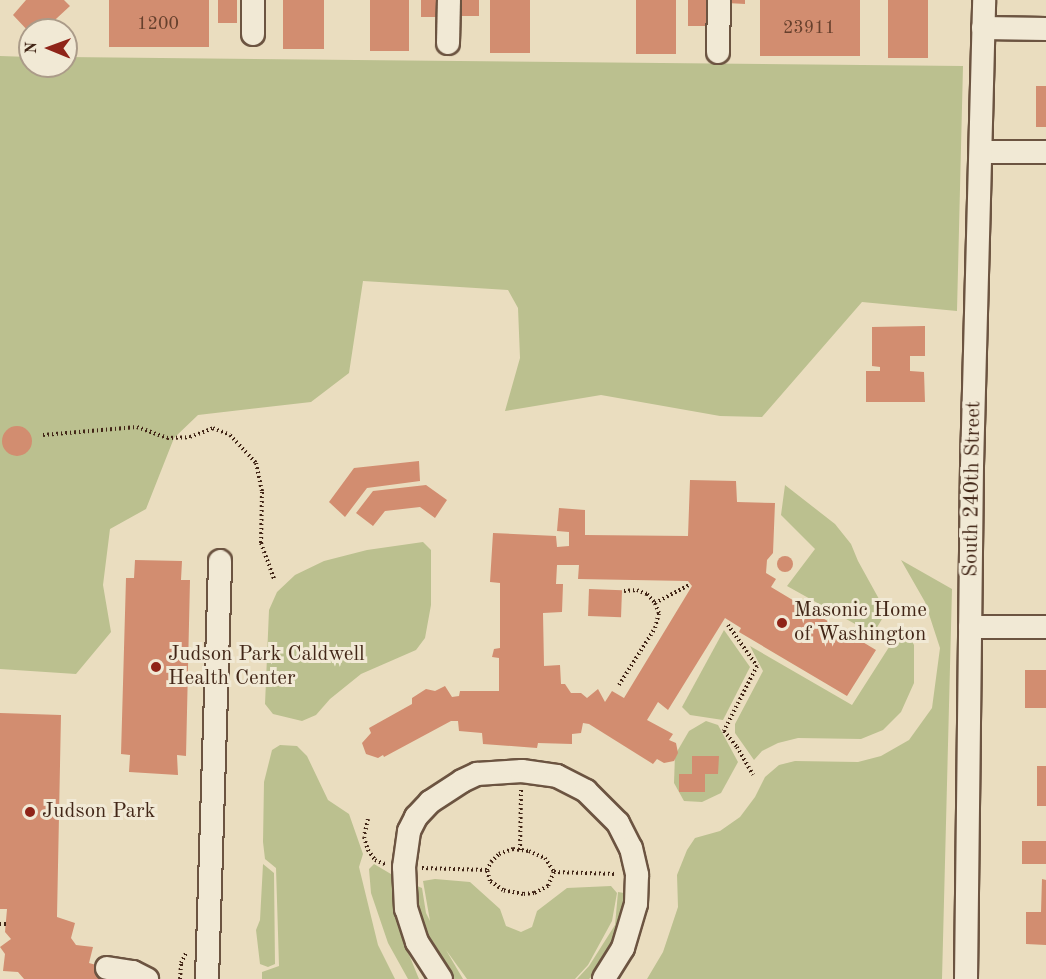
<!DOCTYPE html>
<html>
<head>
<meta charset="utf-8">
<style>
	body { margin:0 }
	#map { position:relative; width:1046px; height:979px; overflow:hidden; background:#eaddbf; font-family:"Old Standard TT",serif }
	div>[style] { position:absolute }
	.green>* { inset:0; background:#bbc08f }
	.building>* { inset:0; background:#d28d70; transform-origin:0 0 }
	.round { border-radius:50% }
	.path>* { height:4px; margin-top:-2px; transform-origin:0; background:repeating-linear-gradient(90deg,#422617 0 1.5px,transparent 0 4.5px) }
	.roads { filter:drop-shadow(2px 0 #6c5441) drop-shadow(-2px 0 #6c5441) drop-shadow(0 2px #6c5441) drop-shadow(0 -2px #6c5441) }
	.minor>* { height:22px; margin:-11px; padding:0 11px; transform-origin:11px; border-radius:11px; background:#f1e9d5 }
	.dots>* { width:16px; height:16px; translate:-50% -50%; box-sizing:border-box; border:3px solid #f1e9d5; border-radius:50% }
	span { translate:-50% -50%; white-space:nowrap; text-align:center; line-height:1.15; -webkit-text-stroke:6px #f1e9d5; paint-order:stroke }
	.number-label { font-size:18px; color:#66402d }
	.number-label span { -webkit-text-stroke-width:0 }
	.street-label { font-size:21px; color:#422617 }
	.poi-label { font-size:21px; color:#422617 }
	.left { translate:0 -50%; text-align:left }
	.north { position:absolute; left:18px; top:18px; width:60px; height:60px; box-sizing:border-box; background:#f1e9d5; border:2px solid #ab9b89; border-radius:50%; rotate:271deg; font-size:16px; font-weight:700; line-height:24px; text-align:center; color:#422617 }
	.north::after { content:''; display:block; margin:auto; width:21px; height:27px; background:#8f2418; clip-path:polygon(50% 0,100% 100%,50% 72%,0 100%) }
</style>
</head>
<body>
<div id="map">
	<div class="green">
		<i style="clip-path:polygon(0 56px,30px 57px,30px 66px,66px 66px,66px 57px,963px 66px,957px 311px,862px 302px,762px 417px,720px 416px,601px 395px,505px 411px,520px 358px,518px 308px,508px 290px,363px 281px,349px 373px,311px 402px,198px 415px,174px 438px,146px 509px,110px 529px,103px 585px,111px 632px,76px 674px,0 669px)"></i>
		<i style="clip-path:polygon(785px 485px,835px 524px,851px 544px,858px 561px,879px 599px,882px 619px,873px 634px,787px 586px,815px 549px,781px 515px)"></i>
		<i style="clip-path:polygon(423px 542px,431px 550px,431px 605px,425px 638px,416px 650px,361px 674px,330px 699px,316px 715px,302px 721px,273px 714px,265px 704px,269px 610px,277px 592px,295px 575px,324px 561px,367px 550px)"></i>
		<i style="clip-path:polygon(901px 560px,952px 589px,942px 979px,647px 979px,663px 952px,678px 907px,677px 875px,687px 850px,695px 838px,720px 831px,740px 817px,755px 797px,765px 777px,779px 765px,795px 761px,858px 762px,881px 756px,909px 740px,932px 708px,940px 648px,925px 602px)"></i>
		<i style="clip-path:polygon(724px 630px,750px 667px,723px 720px,690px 715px,682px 707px)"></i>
		<i style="clip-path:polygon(907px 632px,914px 645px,914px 683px,901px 712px,883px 730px,861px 739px,798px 738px,778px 743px,762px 751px,754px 760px,735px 733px,735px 724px,763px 671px,750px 646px,852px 705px,898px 633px)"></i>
		<i style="clip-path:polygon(706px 721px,718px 725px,738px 762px,721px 793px,702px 802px,684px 801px,674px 783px,675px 755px,689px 731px)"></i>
		<i style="clip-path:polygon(280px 745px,297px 746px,307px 756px,328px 800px,349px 814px,363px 854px,359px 867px,378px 945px,395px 979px,262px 979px,262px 972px,279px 966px,276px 868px,265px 859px,263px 842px,264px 782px,272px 750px)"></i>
		<i style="clip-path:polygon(263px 864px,274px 873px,275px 964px,268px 967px,260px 964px,256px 930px,260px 920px)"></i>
		<i style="clip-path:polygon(374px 864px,396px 877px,398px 917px,403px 940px,419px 979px,408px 979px,388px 943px,371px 893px,369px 869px)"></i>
		<i style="clip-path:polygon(435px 879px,470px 882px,500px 909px,506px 926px,521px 932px,532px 927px,537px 911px,567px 888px,611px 886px,617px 893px,612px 921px,588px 965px,575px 979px,467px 979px,446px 950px,463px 979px,454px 979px,441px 963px,425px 932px,416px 900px,417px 886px,422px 888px,426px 913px,430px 921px,423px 881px)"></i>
		<i style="clip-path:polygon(618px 892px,624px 893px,619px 928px,594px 974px,589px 979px,577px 979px,589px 966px,615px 925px)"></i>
	</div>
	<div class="building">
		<i style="clip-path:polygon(26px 0,64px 0,70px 6px,44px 30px,30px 30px,30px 33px,13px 15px)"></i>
		<i style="left:109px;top:0;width:100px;height:47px"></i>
		<i style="left:218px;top:0;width:19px;height:23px"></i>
		<i style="left:283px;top:0;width:41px;height:49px"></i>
		<i style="left:370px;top:0;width:39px;height:51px"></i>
		<i style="left:421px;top:0;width:19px;height:17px"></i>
		<i style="left:460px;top:0;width:19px;height:16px"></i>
		<i style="left:490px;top:0;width:40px;height:53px"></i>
		<i style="left:636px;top:0;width:40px;height:54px"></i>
		<i style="left:688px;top:0;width:20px;height:26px"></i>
		<i style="clip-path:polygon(727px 0,745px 0,745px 4px,727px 3px)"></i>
		<i style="left:760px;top:0;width:100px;height:56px"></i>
		<i style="left:888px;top:0;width:40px;height:58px"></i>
		<i style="left:1036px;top:86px;width:10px;height:41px"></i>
		<i style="clip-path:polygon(925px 326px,925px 356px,910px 356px,910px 371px,924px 372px,925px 402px,866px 402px,866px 371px,880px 371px,880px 367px,872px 366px,872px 327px)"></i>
		<i class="round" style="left:2px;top:426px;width:30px;height:30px"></i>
		<i style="clip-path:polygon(419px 461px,420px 481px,367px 488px,345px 517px,329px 502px,354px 468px)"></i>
		<i style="clip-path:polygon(evenodd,690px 480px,736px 481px,737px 502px,775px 503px,773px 553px,767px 560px,766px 573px,776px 579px,771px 587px,876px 650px,847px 696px,739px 632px,741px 628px,725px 618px,668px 710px,658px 702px,647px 720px,673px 734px,669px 740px,676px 743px,678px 753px,674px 761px,664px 763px,657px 759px,653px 764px,589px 724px,583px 723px,581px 733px,572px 734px,572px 744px,538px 743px,537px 748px,483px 744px,482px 733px,459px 731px,458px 721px,451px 721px,384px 757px,383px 755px,378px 758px,366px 754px,362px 743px,371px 733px,369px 728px,412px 704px,412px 698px,426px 689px,435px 691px,445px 686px,452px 697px,459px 696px,460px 691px,499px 691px,499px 658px,492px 657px,494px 649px,500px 648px,500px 583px,490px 582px,493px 533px,556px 536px,557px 547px,569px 546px,569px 532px,557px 531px,559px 508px,585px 510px,585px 535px,688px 536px,690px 480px,557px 565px,579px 565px,578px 579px,688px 581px,692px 586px,624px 698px,612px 691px,605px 702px,598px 689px,587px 698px,581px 693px,571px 693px,565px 684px,561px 684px,560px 665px,544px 666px,543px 613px,562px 612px,563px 584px,556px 584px,557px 565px)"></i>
		<i style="clip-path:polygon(426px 485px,447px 500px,435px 518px,420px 507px,385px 511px,373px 526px,356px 513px,373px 491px)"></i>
		<i class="round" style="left:777px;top:556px;width:16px;height:16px"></i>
		<i style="clip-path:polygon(135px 560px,182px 561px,181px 580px,190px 580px,186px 756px,177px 755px,178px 775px,129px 772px,130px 755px,121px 754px,126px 578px,134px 578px)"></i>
		<i style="left:589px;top:589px;width:33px;height:27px;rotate:2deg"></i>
		<i style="left:1025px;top:670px;width:21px;height:38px"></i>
		<i style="clip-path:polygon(0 713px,61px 715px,57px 917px,75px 923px,71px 938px,76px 945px,93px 947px,89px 963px,107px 968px,106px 979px,24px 979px,18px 972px,3px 971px,5px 954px,0 947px,11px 939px,5px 932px,7px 909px,0 909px)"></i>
		<i style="clip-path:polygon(692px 756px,719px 756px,718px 774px,705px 774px,705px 792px,679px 792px,679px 774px,692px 774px)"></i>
		<i style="left:1037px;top:766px;width:9px;height:40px"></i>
		<i style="left:1022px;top:841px;width:24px;height:23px"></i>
		<i style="clip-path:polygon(1042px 879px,1046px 880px,1046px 945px,1026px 944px,1026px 912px,1041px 912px)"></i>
	</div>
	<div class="path">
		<i style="left:43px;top:435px;width:94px;rotate:-4.9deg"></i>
		<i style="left:137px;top:427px;width:32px;rotate:20deg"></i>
		<i style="left:167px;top:438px;width:23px;rotate:-2deg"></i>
		<i style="left:190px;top:437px;width:25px;rotate:-21deg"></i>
		<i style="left:213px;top:428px;width:18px;rotate:22deg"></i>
		<i style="left:230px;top:435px;width:38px;rotate:47deg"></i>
		<i style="left:256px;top:463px;width:30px;rotate:78deg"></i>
		<i style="left:262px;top:492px;width:51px;rotate:91.1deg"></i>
		<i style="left:261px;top:543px;width:38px;rotate:70deg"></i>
		<i style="left:624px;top:591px;width:13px;rotate:-4deg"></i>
		<i style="left:637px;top:590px;width:11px;rotate:22deg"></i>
		<i style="left:647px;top:594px;width:12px;rotate:48deg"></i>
		<i style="left:655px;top:603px;width:38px;rotate:-28deg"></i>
		<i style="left:728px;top:625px;width:50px;rotate:54.7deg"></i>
		<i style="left:757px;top:666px;width:73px;rotate:116.9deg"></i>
		<i style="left:724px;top:731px;width:21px;rotate:51deg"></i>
		<i style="left:737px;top:747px;width:32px;rotate:60deg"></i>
		<i style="left:619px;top:685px;width:67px;rotate:-57.7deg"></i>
		<i style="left:655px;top:628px;width:16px;rotate:-75deg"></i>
		<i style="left:659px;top:613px;width:11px;rotate:-112deg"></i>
		<i style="left:368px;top:819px;width:18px;rotate:103deg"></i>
		<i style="left:364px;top:837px;width:14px;rotate:73deg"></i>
		<i style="left:368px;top:850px;width:12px;rotate:55deg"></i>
		<i style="left:375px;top:860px;width:11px;rotate:22deg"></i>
		<i style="left:513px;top:849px;width:16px;rotate:7deg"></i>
		<i style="left:529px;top:851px;width:17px;rotate:24deg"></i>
		<i style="left:545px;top:858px;width:17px;rotate:57deg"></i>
		<i style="left:554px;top:872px;width:15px;rotate:113deg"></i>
		<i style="left:548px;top:886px;width:16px;rotate:153deg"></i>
		<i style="left:534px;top:893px;width:11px;rotate:175deg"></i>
		<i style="left:523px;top:894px;width:20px;rotate:-169deg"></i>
		<i style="left:503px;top:890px;width:16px;rotate:-145deg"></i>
		<i style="left:490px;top:881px;width:11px;rotate:-105deg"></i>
		<i style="left:487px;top:870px;width:9px;rotate:-63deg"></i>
		<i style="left:491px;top:862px;width:11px;rotate:-45deg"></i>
		<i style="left:499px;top:854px;width:15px;rotate:-20deg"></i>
		<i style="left:520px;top:850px;width:60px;rotate:-89deg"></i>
		<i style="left:422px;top:868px;width:65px;rotate:1.8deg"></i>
		<i style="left:554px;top:872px;width:62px;rotate:1.8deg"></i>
		<i style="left:0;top:924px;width:6px"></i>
		<i style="left:180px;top:979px;width:16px;rotate:-86deg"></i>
		<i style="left:181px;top:963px;width:11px;rotate:-63deg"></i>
	</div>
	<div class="roads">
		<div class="minor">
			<i style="left:253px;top:0;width:34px;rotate:90deg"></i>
			<i style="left:983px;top:28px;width:63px;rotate:0.9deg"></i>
			<i style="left:448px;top:43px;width:43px;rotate:-88.7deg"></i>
			<i style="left:718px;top:52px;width:52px;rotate:-88.9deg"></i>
			<i style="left:981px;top:152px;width:65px"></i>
			<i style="left:970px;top:627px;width:76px"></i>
			<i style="left:107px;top:968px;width:26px;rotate:9deg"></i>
			<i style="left:133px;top:972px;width:16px;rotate:27deg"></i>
			<i style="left:207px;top:979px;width:418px;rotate:-88.2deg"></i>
			<i style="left:441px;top:979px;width:44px;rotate:-123deg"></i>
			<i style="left:417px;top:942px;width:35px;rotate:-108deg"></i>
			<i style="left:406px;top:909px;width:42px;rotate:-92.7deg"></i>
			<i style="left:404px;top:867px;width:36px;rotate:-82deg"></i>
			<i style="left:409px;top:831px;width:16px;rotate:-63deg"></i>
			<i style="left:416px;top:817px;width:21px;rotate:-47deg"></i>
			<i style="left:430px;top:802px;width:38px;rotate:-33deg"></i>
			<i style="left:462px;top:781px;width:17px;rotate:-25deg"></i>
			<i style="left:477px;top:774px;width:45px;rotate:-3.8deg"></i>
			<i style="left:522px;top:771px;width:35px;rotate:8deg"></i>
			<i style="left:557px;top:776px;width:33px;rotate:27deg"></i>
			<i style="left:586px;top:791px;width:45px;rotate:45deg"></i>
			<i style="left:618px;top:823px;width:28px;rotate:63deg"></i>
			<i style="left:631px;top:848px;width:28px;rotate:77deg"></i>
			<i style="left:637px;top:875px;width:29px;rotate:92deg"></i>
			<i style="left:636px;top:904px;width:46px;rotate:106.5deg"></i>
			<i style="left:623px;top:948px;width:36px;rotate:122deg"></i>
			<i style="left:966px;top:979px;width:513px;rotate:-89.33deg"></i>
			<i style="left:972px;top:466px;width:466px;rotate:-88.5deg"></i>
		</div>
	</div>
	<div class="dots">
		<i style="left:782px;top:623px;background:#8f2418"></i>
		<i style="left:156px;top:667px;background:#8f2418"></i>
		<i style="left:30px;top:812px;background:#8f2418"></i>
	</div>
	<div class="number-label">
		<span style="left:158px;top:24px">1200</span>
		<span style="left:809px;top:28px">23911</span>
	</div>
	<div class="street-label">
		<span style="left:973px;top:489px;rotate:-89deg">South 240th Street</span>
	</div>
	<div class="poi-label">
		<span class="left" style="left:794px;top:623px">Masonic Home<br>of Washington</span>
		<span class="left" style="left:168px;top:667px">Judson Park Caldwell<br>Health Center</span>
		<span class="left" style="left:42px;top:812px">Judson Park</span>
	</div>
	<div class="north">N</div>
</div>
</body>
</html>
